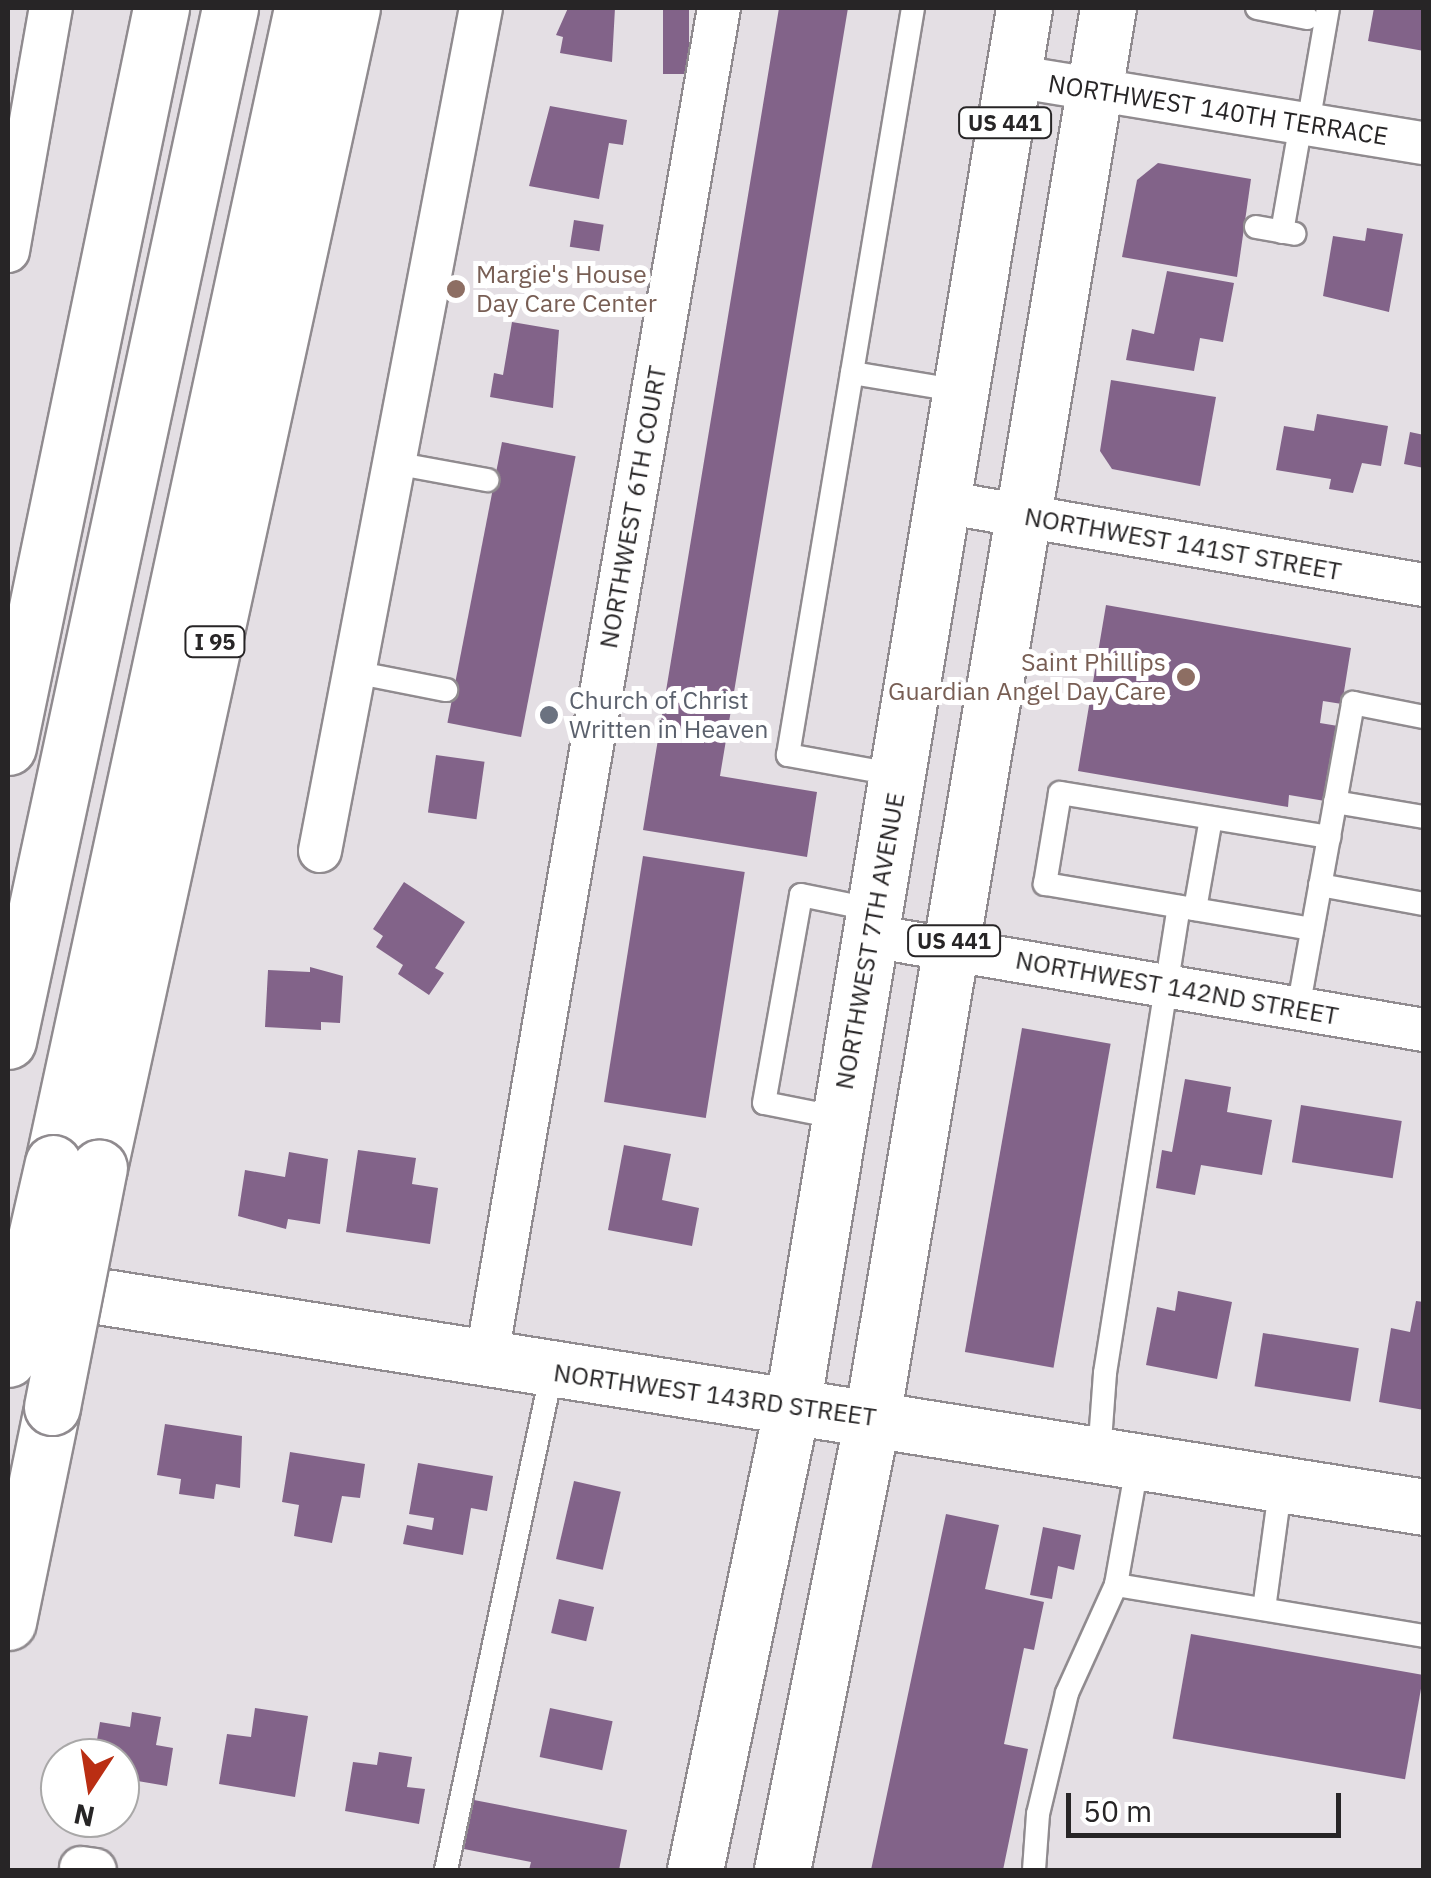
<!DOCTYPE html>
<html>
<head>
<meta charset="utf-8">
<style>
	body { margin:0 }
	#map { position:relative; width:1431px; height:1878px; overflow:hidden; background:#e4dfe4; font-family:"IBM Plex Sans",sans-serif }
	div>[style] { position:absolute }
	.building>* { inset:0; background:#826389; transform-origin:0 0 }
	.roads { filter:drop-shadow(2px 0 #908b8f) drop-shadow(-2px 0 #908b8f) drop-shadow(0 2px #908b8f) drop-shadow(0 -2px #908b8f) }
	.lane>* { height:22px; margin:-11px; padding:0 11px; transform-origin:11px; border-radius:11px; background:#fff }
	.street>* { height:42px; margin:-21px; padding:0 21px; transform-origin:21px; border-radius:21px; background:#fff }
	.secondary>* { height:55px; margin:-27.5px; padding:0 27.5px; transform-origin:27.5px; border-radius:27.5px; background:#fff }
	.primary>* { height:55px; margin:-27.5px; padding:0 27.5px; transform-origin:27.5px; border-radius:27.5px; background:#fff }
	.highway>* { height:55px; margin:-27.5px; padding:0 27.5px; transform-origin:27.5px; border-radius:27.5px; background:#fff }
	.bridges { filter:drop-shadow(2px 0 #908b8f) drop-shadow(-2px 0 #908b8f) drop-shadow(0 2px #908b8f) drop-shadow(0 -2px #908b8f) }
	.highway-bridge>* { height:55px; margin:-27.5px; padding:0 27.5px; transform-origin:27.5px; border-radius:27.5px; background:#fff }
	.dots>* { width:28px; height:28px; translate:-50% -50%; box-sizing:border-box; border:5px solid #fff; border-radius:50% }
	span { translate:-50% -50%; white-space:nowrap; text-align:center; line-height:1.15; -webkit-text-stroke:10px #fff; paint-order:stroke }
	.shield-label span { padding:2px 8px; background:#fff; border:2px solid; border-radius:8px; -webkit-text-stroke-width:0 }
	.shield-label { font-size:22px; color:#272526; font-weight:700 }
	.street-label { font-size:25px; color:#272526 }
	.education-label { font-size:25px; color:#785e54 }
	.left { translate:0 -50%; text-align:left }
	.right { translate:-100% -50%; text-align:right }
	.worship-label { font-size:25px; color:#5b616d }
	.frame { position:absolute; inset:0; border:10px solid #272526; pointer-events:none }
	.north { position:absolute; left:40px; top:1738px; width:100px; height:100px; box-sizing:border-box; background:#fff; border:2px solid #a9a8a8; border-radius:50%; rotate:192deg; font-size:28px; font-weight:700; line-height:40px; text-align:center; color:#272526 }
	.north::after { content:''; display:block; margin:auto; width:35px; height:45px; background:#ba2e13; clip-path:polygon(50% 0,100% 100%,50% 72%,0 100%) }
	.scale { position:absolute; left:1066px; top:1793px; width:275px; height:45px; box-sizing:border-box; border:5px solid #272526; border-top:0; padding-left:12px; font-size:30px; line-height:35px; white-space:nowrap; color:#272526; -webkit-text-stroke:8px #fff; paint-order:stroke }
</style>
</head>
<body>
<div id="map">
	<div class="building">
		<i style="clip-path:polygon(568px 8px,615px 8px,612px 62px,560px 53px,563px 37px,556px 35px)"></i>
		<i style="left:663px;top:8px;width:26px;height:66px"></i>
		<i style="clip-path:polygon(779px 8px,848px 8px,720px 776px,817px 792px,807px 857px,643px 830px)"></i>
		<i style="clip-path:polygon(1374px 8px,1424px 8px,1424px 51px,1368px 41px)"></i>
		<i style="clip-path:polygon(550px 106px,627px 120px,623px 145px,609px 143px,599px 199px,529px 186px)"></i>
		<i style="clip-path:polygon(1158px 163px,1251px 179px,1237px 277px,1122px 257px,1137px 180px)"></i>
		<i style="left:574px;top:220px;width:30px;height:27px;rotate:9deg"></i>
		<i style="clip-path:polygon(1367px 228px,1403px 234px,1389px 312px,1323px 296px,1333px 236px,1365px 241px)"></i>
		<i style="clip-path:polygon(1167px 271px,1234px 283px,1223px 342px,1200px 338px,1194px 371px,1126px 360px,1132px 329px,1154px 334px)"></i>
		<i style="clip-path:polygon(512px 322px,559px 330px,553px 408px,490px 397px,494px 373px,503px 375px)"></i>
		<i style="clip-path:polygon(1111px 380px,1216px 397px,1200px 486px,1112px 469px,1100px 451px)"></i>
		<i style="clip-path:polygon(1317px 414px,1388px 426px,1381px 466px,1362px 463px,1353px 493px,1329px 489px,1331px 479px,1276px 470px,1284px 426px,1314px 431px)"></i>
		<i style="clip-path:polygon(1410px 432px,1424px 435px,1424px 468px,1404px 464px)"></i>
		<i style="left:502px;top:442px;width:75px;height:286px;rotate:11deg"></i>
		<i style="clip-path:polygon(1106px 605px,1351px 648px,1342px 704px,1323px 701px,1320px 723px,1338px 726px,1325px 801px,1289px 795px,1288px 807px,1078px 771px)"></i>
		<i style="left:436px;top:755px;width:49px;height:58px;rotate:8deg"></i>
		<i style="left:643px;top:856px;width:103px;height:249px;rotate:9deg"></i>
		<i style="clip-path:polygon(404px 882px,465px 922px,435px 968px,444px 973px,429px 995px,398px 974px,403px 965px,376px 947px,383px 936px,373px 929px)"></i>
		<i style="clip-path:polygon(310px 967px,343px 976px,340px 1023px,321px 1022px,321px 1030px,265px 1027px,268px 970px,310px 972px)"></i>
		<i style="left:1022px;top:1028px;width:90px;height:329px;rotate:10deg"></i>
		<i style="clip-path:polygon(1185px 1079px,1231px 1087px,1227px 1112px,1272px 1120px,1262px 1175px,1201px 1165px,1195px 1195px,1156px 1188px,1162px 1150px,1172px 1152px)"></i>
		<i style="left:1301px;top:1105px;width:102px;height:58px;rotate:9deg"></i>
		<i style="clip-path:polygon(624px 1145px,671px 1154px,662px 1200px,699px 1208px,692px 1246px,608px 1230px)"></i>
		<i style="clip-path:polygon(358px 1150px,416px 1158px,412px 1184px,438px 1188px,430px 1244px,346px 1232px)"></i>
		<i style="clip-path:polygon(289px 1152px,328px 1159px,320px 1224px,288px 1219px,286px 1229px,238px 1216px,245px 1170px,285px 1177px)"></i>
		<i style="clip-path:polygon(1178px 1291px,1232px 1302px,1217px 1379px,1146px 1365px,1157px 1307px,1175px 1311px)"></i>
		<i style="clip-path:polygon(1416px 1301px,1424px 1302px,1424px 1410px,1379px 1402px,1391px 1328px,1410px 1332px)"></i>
		<i style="left:1263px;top:1333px;width:97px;height:54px;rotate:9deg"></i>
		<i style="clip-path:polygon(165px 1424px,242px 1436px,240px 1488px,216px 1484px,214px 1499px,179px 1494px,181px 1479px,157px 1475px)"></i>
		<i style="clip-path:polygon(290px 1452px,365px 1464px,360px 1498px,342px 1496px,332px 1543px,294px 1536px,299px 1505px,282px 1502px)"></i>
		<i style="clip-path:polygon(418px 1463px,493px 1476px,487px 1511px,471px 1508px,463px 1555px,403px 1544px,407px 1525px,432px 1530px,434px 1518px,409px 1514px)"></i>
		<i style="left:574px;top:1481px;width:48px;height:80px;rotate:13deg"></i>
		<i style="clip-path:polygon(946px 1514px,999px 1525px,985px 1589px,1044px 1602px,1034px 1650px,1024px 1648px,1004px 1744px,1028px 1749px,1003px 1870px,871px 1870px)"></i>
		<i style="clip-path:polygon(1043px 1527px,1081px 1535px,1074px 1570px,1058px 1566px,1052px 1599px,1030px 1595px)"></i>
		<i style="left:559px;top:1599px;width:36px;height:35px;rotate:13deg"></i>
		<i style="left:1191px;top:1634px;width:236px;height:106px;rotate:10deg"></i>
		<i style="clip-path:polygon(255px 1708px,308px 1716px,295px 1797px,219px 1784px,227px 1734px,251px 1737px)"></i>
		<i style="left:550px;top:1708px;width:64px;height:50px;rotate:12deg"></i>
		<i style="clip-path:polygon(132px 1712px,161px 1717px,156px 1745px,173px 1748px,167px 1786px,120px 1778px,120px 1758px,94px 1758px,100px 1722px,130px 1727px)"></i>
		<i style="clip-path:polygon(379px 1752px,412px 1757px,407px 1787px,425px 1789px,419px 1824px,345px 1811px,353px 1762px,377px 1765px)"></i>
		<i style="clip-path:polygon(474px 1800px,627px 1830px,619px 1870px,529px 1870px,531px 1862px,464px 1849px)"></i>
	</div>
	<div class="roads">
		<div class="lane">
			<i style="left:1257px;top:8px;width:51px;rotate:11.3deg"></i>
			<i style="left:1308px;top:124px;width:118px;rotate:-80.2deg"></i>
			<i style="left:1256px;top:227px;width:39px;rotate:10deg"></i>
			<i style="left:1282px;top:232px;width:111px;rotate:-80.1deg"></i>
			<i style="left:852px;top:373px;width:110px;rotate:9.4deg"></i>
			<i style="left:394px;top:463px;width:95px;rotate:10.4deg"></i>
			<i style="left:354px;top:672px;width:94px;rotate:11.1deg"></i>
			<i style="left:898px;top:775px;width:112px;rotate:-169.7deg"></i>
			<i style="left:788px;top:755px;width:757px;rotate:-80.5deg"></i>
			<i style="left:1335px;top:802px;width:90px;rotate:9.6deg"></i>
			<i style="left:1320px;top:885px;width:106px;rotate:10.4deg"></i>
			<i style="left:1195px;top:909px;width:92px;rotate:-80deg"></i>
			<i style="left:1312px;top:929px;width:271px;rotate:-170.4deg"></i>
			<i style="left:1045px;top:884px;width:92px;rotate:-80.6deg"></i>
			<i style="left:1060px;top:793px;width:273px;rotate:9.3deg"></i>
			<i style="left:1298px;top:1009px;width:311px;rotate:-79.8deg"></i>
			<i style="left:1353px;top:703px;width:72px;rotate:11.2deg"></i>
			<i style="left:840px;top:1118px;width:77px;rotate:-168.8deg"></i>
			<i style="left:764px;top:1103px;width:211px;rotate:-79.9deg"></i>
			<i style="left:801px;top:895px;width:76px;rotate:11.5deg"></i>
			<i style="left:1099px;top:1455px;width:82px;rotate:-85.8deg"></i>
			<i style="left:1105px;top:1373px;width:472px;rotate:-81deg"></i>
			<i style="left:1138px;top:1461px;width:126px;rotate:100.1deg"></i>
			<i style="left:1116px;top:1585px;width:312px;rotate:9.4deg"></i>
			<i style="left:1264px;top:1609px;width:127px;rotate:-82.3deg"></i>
			<i style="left:446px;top:1870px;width:510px;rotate:-78.01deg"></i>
			<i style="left:1034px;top:1870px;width:56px;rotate:-85.9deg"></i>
			<i style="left:1038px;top:1814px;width:124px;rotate:-76.5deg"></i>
			<i style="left:1067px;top:1693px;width:119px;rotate:-65.6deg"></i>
		</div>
		<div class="street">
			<i style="left:1013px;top:76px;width:416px;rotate:9.3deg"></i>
			<i style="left:8px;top:251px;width:247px;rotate:-80deg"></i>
			<i style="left:943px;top:502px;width:488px;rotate:9.8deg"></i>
			<i style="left:320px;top:851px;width:858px;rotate:-79.19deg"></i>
			<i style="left:871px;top:936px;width:561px;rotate:9.65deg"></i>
			<i style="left:486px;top:1361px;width:1373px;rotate:-80.23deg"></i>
			<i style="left:81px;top:1868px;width:14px;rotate:8deg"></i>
		</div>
		<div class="secondary">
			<i style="left:29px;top:1285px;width:1413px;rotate:9.04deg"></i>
		</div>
		<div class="primary">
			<i style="left:695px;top:1870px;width:473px;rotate:-78.2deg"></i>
			<i style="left:792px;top:1407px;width:1418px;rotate:-80.58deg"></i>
			<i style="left:782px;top:1870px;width:461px;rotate:-78.7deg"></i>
			<i style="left:872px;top:1418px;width:1430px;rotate:-80.5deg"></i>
		</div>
		<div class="highway">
			<i style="left:8px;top:747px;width:755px;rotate:-78.3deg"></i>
			<i style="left:8px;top:1041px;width:1057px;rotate:-77.87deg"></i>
			<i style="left:53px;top:1163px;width:1182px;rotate:-77.83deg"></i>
			<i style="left:99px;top:1168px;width:1187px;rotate:-77.7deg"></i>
			<i style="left:8px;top:1622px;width:219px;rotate:-78.4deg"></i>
		</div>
	</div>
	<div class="bridges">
		<div class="highway-bridge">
			<i style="left:8px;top:1359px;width:201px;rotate:-77.1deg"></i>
			<i style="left:52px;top:1407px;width:244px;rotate:-78.9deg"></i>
		</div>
	</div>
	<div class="dots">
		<i style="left:456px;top:289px;background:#8d6e63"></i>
		<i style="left:1186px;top:677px;background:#8d6e63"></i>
		<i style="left:549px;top:715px;background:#6b7280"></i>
	</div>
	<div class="shield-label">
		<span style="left:1005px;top:123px">US 441</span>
		<span style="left:215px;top:642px">I 95</span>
		<span style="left:954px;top:941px">US 441</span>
	</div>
	<div class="street-label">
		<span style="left:1218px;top:110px;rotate:9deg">NORTHWEST 140TH TERRACE</span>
		<span style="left:633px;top:507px;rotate:-80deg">NORTHWEST 6TH COURT</span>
		<span style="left:1183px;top:544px;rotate:10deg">NORTHWEST 141ST STREET</span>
		<span style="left:870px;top:941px;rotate:-80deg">NORTHWEST 7TH AVENUE</span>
		<span style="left:1177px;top:988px;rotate:10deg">NORTHWEST 142ND STREET</span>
		<span style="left:715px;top:1395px;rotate:8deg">NORTHWEST 143RD STREET</span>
	</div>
	<div class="education-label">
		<span class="left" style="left:476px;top:289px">Margie's House<br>Day Care Center</span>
		<span class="right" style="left:1166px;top:677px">Saint Phillips<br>Guardian Angel Day Care</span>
	</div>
	<div class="worship-label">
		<span class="left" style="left:569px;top:715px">Church of Christ<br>Written in Heaven</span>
	</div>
	<div class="frame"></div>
	<div class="north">N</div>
	<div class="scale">50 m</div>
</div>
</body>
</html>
